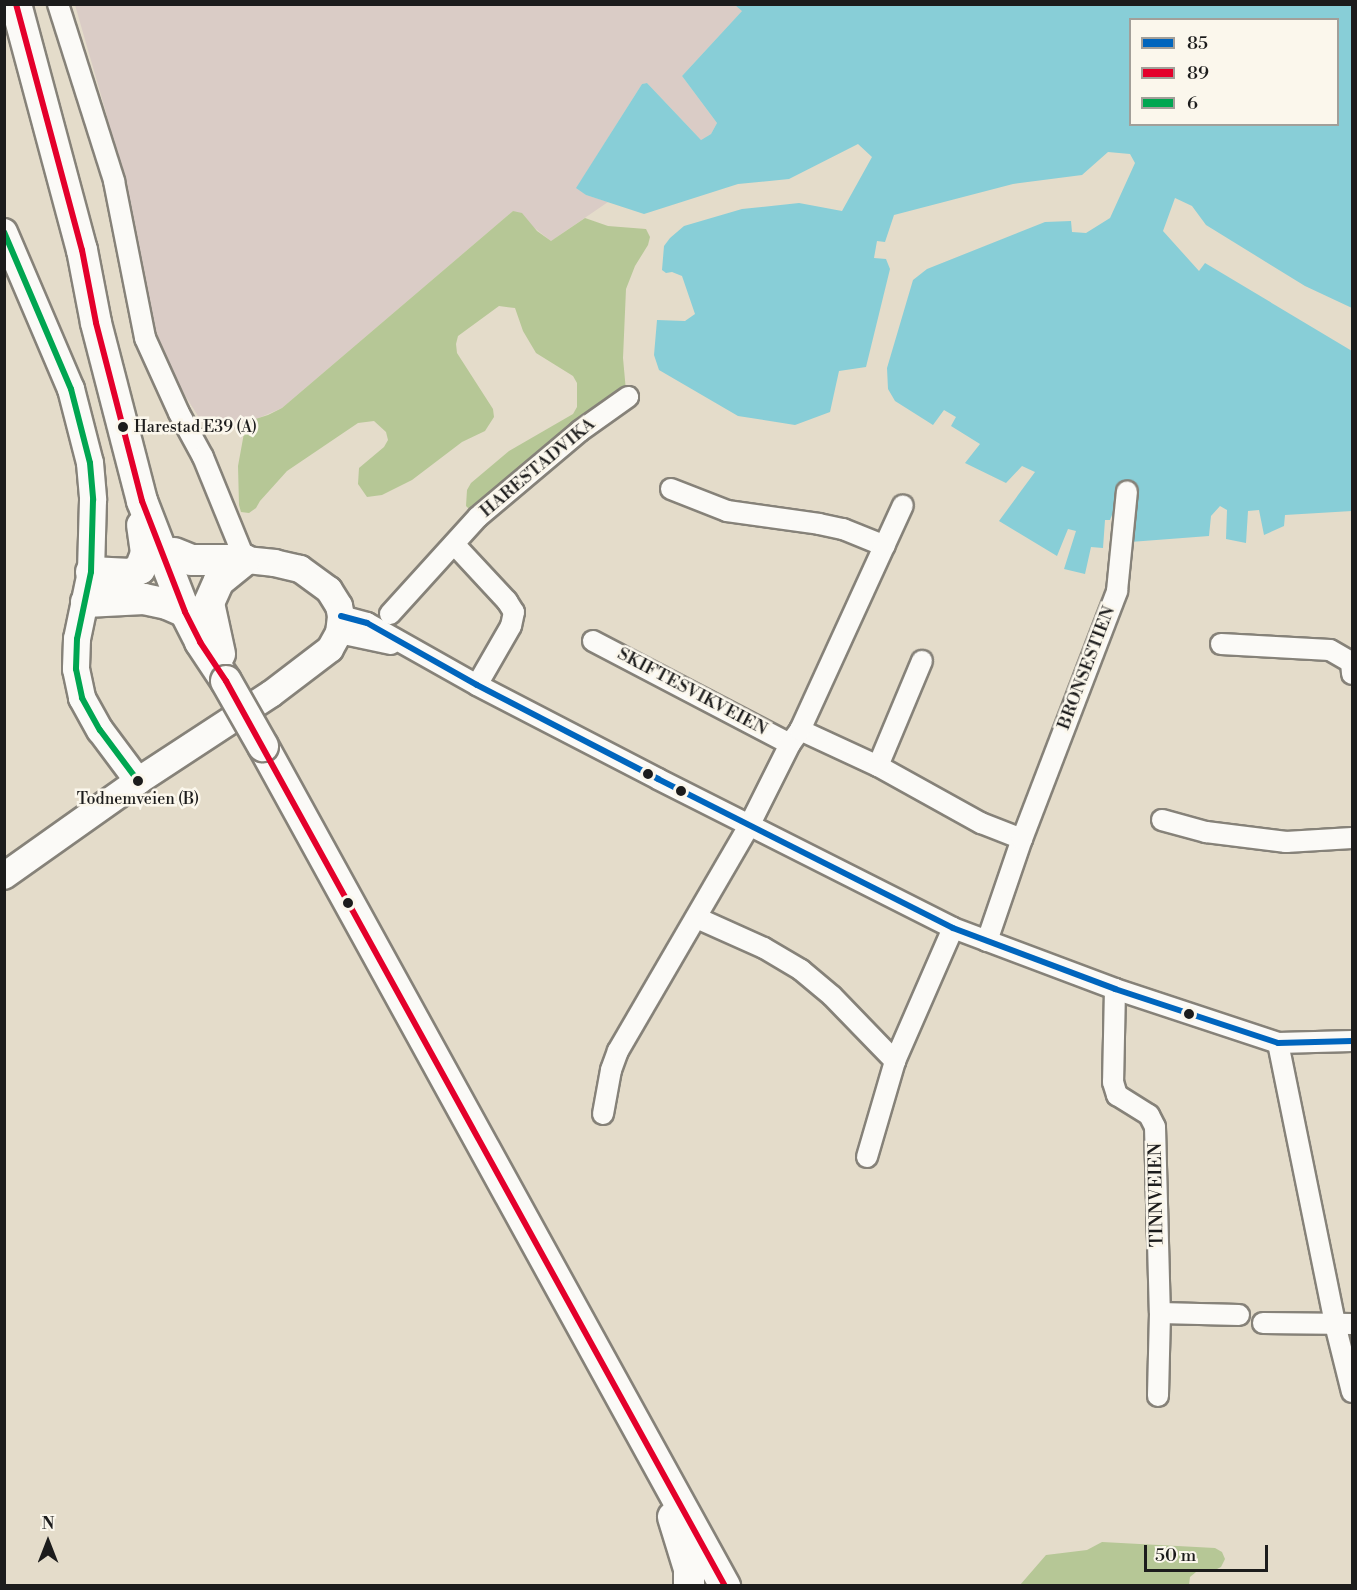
<!DOCTYPE html>
<html>
<head>
<meta charset="utf-8">
<style>
	body { margin:0 }
	#map { position:relative; width:1357px; height:1590px; overflow:hidden; background:#e4dcca; font-family:"Libre Bodoni",serif }
	div>[style] { position:absolute }
	.industrial>* { inset:0; background:#daccc6 }
	.forest>* { inset:0; background:#b6c796 }
	.water>* { inset:0; background:#88ced7 }
	.roads { filter:drop-shadow(2px 0 #868279) drop-shadow(-2px 0 #868279) drop-shadow(0 2px #868279) drop-shadow(0 -2px #868279) }
	.minor>* { height:20px; margin:-10px; padding:0 10px; transform-origin:10px; border-radius:10px; background:#fbfaf7 }
	.major>* { height:26px; margin:-13px; padding:0 13px; transform-origin:13px; border-radius:13px; background:#fbfaf7 }
	.highway>* { height:30px; margin:-15px; padding:0 15px; transform-origin:15px; border-radius:15px; background:#fbfaf7 }
	.bridges { filter:drop-shadow(2px 0 #868279) drop-shadow(-2px 0 #868279) drop-shadow(0 2px #868279) drop-shadow(0 -2px #868279) }
	.highway-bridge>* { height:30px; margin:-15px; padding:0 15px; transform-origin:15px; border-radius:15px; background:#fbfaf7 }
	.bus-1>* { height:6px; margin:-3px; padding:0 3px; transform-origin:3px; border-radius:3px; background:#0065bd }
	.bus-2>* { height:6px; margin:-3px; padding:0 3px; transform-origin:3px; border-radius:3px; background:#e4002b }
	.bus-3>* { height:6px; margin:-3px; padding:0 3px; transform-origin:3px; border-radius:3px; background:#00a651 }
	.dots>* { width:16px; height:16px; translate:-50% -50%; box-sizing:border-box; border:3px solid #fbf7ec; border-radius:50% }
	span { translate:-50% -50%; white-space:nowrap; text-align:center; line-height:1.15; -webkit-text-stroke:5px #fbf7ec; paint-order:stroke }
	.bus-label { font-size:16px; color:#1c1c1c }
	.left { translate:0 -50%; text-align:left }
	.street-label { font-size:18px; color:#1c1c1c }
	.frame { position:absolute; inset:0; border:6px solid #1c1c1c; pointer-events:none }
	.legend { position:absolute; left:1129px; top:18px; width:210px; height:108px; box-sizing:border-box; background:#fbf7ec; border:2px solid #a29f99; margin:0; padding:8px 10px; list-style:none; font-size:18px; color:#1c1c1c }
	.legend li { display:flex; align-items:center; gap:12px; height:30px }
	.legend b { width:30px; border:2px solid #a29f99 }
	.north { position:absolute; left:18px; top:1512px; width:60px; height:60px; -webkit-text-stroke:4px #fbf7ec; paint-order:stroke; rotate:0deg; font-size:16px; font-weight:700; line-height:24px; text-align:center; color:#1c1c1c }
	.north::after { content:''; display:block; margin:auto; width:21px; height:27px; background:#1c1c1c; clip-path:polygon(50% 0,100% 100%,50% 72%,0 100%) }
	.scale { position:absolute; left:1144px; top:1545px; width:124px; height:27px; box-sizing:border-box; border:3px solid #1c1c1c; border-top:0; padding-left:8px; font-size:18px; line-height:21px; white-space:nowrap; color:#1c1c1c; -webkit-text-stroke:4px #fbf7ec; paint-order:stroke }
</style>
</head>
<body>
<div id="map">
	<div class="industrial">
		<i style="clip-path:polygon(735px 4px,743px 10px,682px 76px,717px 123px,711px 134px,701px 140px,647px 83px,642px 84px,577px 187px,586px 195px,608px 202px,551px 241px,513px 211px,282px 408px,224px 433px,209px 433px,175px 380px,155px 337px,135px 228px,105px 109px,75px 5px)"></i>
	</div>
	<div class="forest">
		<i style="clip-path:polygon(513px 211px,522px 213px,537px 231px,551px 241px,585px 218px,608px 226px,646px 229px,650px 237px,648px 245px,635px 266px,626px 289px,623px 358px,626px 391px,473px 513px,466px 506px,467px 490px,471px 483px,509px 451px,573px 414px,577px 407px,577px 383px,573px 376px,536px 353px,523px 331px,515px 308px,499px 306px,458px 336px,456px 344px,457px 353px,493px 409px,494px 417px,485px 431px,462px 442px,412px 480px,382px 495px,367px 497px,358px 484px,359px 468px,384px 447px,388px 440px,386px 432px,374px 421px,358px 423px,287px 471px,260px 501px,256px 508px,249px 513px,241px 512px,239px 505px,238px 466px,246px 422px,268px 415px,282px 408px)"></i>
		<i style="clip-path:polygon(1102px 1542px,1215px 1548px,1222px 1552px,1225px 1559px,1221px 1567px,1213px 1571px,1196px 1572px,1190px 1577px,1189px 1585px,1020px 1585px,1046px 1555px,1087px 1550px)"></i>
	</div>
	<div class="water">
		<i style="clip-path:polygon(evenodd,735px 5px,1352px 5px,1352px 308px,1305px 286px,1206px 225px,1192px 206px,1175px 198px,1163px 231px,1199px 271px,1205px 263px,1352px 351px,1352px 511px,1285px 515px,1284px 526px,1264px 535px,1259px 510px,1248px 511px,1246px 543px,1226px 539px,1227px 510px,1220px 506px,1211px 516px,1209px 536px,1130px 542px,1122px 489px,1110px 520px,1105px 520px,1103px 548px,1091px 547px,1085px 574px,1064px 569px,1076px 531px,1068px 529px,1057px 556px,999px 521px,1035px 472px,1022px 466px,1006px 483px,965px 463px,980px 444px,951px 426px,956px 417px,944px 410px,933px 425px,895px 401px,888px 389px,887px 368px,913px 280px,927px 269px,1045px 222px,1071px 221px,1072px 232px,1086px 233px,1110px 218px,1135px 163px,1130px 154px,1108px 152px,1082px 175px,1013px 184px,894px 215px,885px 242px,877px 241px,874px 258px,886px 259px,890px 269px,866px 367px,839px 371px,830px 412px,795px 425px,738px 416px,659px 370px,654px 355px,657px 320px,685px 321px,695px 314px,682px 276px,672px 272px,666px 273px,662px 270px,664px 246px,670px 238px,684px 226px,742px 209px,799px 203px,842px 211px,872px 157px,858px 144px,789px 179px,738px 184px,644px 214px,586px 195px,576px 188px,642px 84px,647px 83px,701px 140px,711px 134px,717px 123px,682px 76px,742px 11px,735px 5px,1130px 20px,1338px 20px,1338px 124px,1130px 124px,1130px 20px)"></i>
	</div>
	<div class="roads">
		<div class="minor">
			<i style="left:58px;top:4px;width:186px;rotate:72.4deg"></i>
			<i style="left:114px;top:181px;width:160px;rotate:78.8deg"></i>
			<i style="left:145px;top:338px;width:82px;rotate:65.6deg"></i>
			<i style="left:179px;top:413px;width:50px;rotate:61.4deg"></i>
			<i style="left:203px;top:457px;width:111px;rotate:67.8deg"></i>
			<i style="left:671px;top:489px;width:60px;rotate:21.4deg"></i>
			<i style="left:727px;top:511px;width:93px;rotate:8deg"></i>
			<i style="left:819px;top:524px;width:25px;rotate:12deg"></i>
			<i style="left:843px;top:529px;width:45px;rotate:22deg"></i>
			<i style="left:454px;top:544px;width:78px;rotate:47.1deg"></i>
			<i style="left:507px;top:601px;width:13px;rotate:58deg"></i>
			<i style="left:514px;top:612px;width:14px;rotate:102deg"></i>
			<i style="left:511px;top:626px;width:68px;rotate:120deg"></i>
			<i style="left:390px;top:614px;width:131px;rotate:-47.8deg"></i>
			<i style="left:478px;top:517px;width:133px;rotate:-40.1deg"></i>
			<i style="left:580px;top:431px;width:59px;rotate:-35.3deg"></i>
			<i style="left:341px;top:616px;width:27px;rotate:15deg"></i>
			<i style="left:367px;top:623px;width:126px;rotate:29.4deg"></i>
			<i style="left:477px;top:685px;width:204px;rotate:27.4deg"></i>
			<i style="left:658px;top:779px;width:330px;rotate:26.8deg"></i>
			<i style="left:953px;top:928px;width:173px;rotate:20.6deg"></i>
			<i style="left:1115px;top:989px;width:172px;rotate:18.3deg"></i>
			<i style="left:1278px;top:1043px;width:74px;rotate:-1.5deg"></i>
			<i style="left:339px;top:633px;width:53px;rotate:11.9deg"></i>
			<i style="left:593px;top:641px;width:222px;rotate:27.6deg"></i>
			<i style="left:1221px;top:644px;width:109px;rotate:3.2deg"></i>
			<i style="left:1330px;top:650px;width:24px;rotate:30deg"></i>
			<i style="left:1351px;top:662px;width:12px;rotate:85deg"></i>
			<i style="left:800px;top:730px;width:86px;rotate:24.8deg"></i>
			<i style="left:878px;top:766px;width:118px;rotate:29deg"></i>
			<i style="left:981px;top:823px;width:44px;rotate:21.3deg"></i>
			<i style="left:878px;top:766px;width:114px;rotate:-67.3deg"></i>
			<i style="left:1162px;top:820px;width:46px;rotate:15.3deg"></i>
			<i style="left:1206px;top:832px;width:81px;rotate:7.1deg"></i>
			<i style="left:1286px;top:842px;width:66px;rotate:-3.5deg"></i>
			<i style="left:697px;top:918px;width:73px;rotate:24.1deg"></i>
			<i style="left:764px;top:948px;width:43px;rotate:30.7deg"></i>
			<i style="left:801px;top:970px;width:40px;rotate:40deg"></i>
			<i style="left:832px;top:996px;width:91px;rotate:45.9deg"></i>
			<i style="left:987px;top:941px;width:108px;rotate:-71.1deg"></i>
			<i style="left:1022px;top:839px;width:266px;rotate:-69deg"></i>
			<i style="left:1117px;top:591px;width:100px;rotate:-84.3deg"></i>
			<i style="left:1115px;top:989px;width:93px;rotate:91.2deg"></i>
			<i style="left:1113px;top:1082px;width:14px;rotate:73deg"></i>
			<i style="left:1117px;top:1095px;width:38px;rotate:32deg"></i>
			<i style="left:1149px;top:1115px;width:13px;rotate:63deg"></i>
			<i style="left:1155px;top:1127px;width:186px;rotate:88.5deg"></i>
			<i style="left:1160px;top:1313px;width:83px;rotate:91.4deg"></i>
			<i style="left:1278px;top:1043px;width:287px;rotate:78.5deg"></i>
			<i style="left:1335px;top:1324px;width:70px;rotate:76deg"></i>
			<i style="left:603px;top:1114px;width:45px;rotate:-79.7deg"></i>
			<i style="left:611px;top:1070px;width:20px;rotate:-70deg"></i>
			<i style="left:618px;top:1051px;width:260px;rotate:-59.8deg"></i>
			<i style="left:749px;top:826px;width:92px;rotate:-63.4deg"></i>
			<i style="left:790px;top:744px;width:17px;rotate:-54deg"></i>
			<i style="left:800px;top:730px;width:247px;rotate:-65.4deg"></i>
			<i style="left:867px;top:1157px;width:100px;rotate:-73.7deg"></i>
			<i style="left:895px;top:1061px;width:145px;rotate:-66.4deg"></i>
			<i style="left:1160px;top:1313px;width:79px;rotate:1.5deg"></i>
			<i style="left:1263px;top:1323px;width:89px;rotate:0.6deg"></i>
		</div>
		<div class="major">
			<i style="left:4px;top:232px;width:171px;rotate:66.9deg"></i>
			<i style="left:71px;top:389px;width:76px;rotate:75.6deg"></i>
			<i style="left:90px;top:463px;width:37px;rotate:85deg"></i>
			<i style="left:93px;top:500px;width:72px;rotate:91.6deg"></i>
			<i style="left:91px;top:572px;width:68px;rotate:101.8deg"></i>
			<i style="left:77px;top:639px;width:30px;rotate:92deg"></i>
			<i style="left:76px;top:669px;width:30px;rotate:78deg"></i>
			<i style="left:82px;top:698px;width:37px;rotate:61deg"></i>
			<i style="left:100px;top:730px;width:64px;rotate:53.3deg"></i>
			<i style="left:4px;top:876px;width:164px;rotate:-35.3deg"></i>
			<i style="left:138px;top:781px;width:159px;rotate:-33.2deg"></i>
			<i style="left:271px;top:694px;width:74px;rotate:-37.3deg"></i>
			<i style="left:330px;top:649px;width:18px;rotate:-61deg"></i>
			<i style="left:339px;top:633px;width:17px;rotate:-83deg"></i>
			<i style="left:341px;top:616px;width:10px;rotate:-101deg"></i>
			<i style="left:339px;top:606px;width:19px;rotate:-122deg"></i>
			<i style="left:329px;top:590px;width:36px;rotate:-144deg"></i>
			<i style="left:300px;top:569px;width:26px;rotate:-167deg"></i>
			<i style="left:275px;top:563px;width:30px;rotate:-174deg"></i>
		</div>
		<div class="highway">
			<i style="left:16px;top:4px;width:255px;rotate:75deg"></i>
			<i style="left:82px;top:250px;width:74px;rotate:79.1deg"></i>
			<i style="left:96px;top:323px;width:184px;rotate:75.5deg"></i>
			<i style="left:142px;top:501px;width:119px;rotate:68.8deg"></i>
			<i style="left:185px;top:612px;width:34px;rotate:63deg"></i>
			<i style="left:200px;top:642px;width:47px;rotate:56.3deg"></i>
			<i style="left:174px;top:553px;width:18px;rotate:22deg"></i>
			<i style="left:191px;top:560px;width:54px"></i>
			<i style="left:91px;top:572px;width:39px;rotate:3deg"></i>
			<i style="left:130px;top:574px;width:11px;rotate:-27deg"></i>
			<i style="left:140px;top:569px;width:17px;rotate:-69deg"></i>
			<i style="left:146px;top:553px;width:28px;rotate:-98deg"></i>
			<i style="left:86px;top:602px;width:58px;rotate:-3deg"></i>
			<i style="left:144px;top:599px;width:24px;rotate:12deg"></i>
			<i style="left:167px;top:604px;width:20px;rotate:24deg"></i>
			<i style="left:220px;top:654px;width:52px;rotate:-102.2deg"></i>
			<i style="left:209px;top:603px;width:24px;rotate:-66deg"></i>
			<i style="left:219px;top:581px;width:33px;rotate:-39deg"></i>
			<i style="left:263px;top:746px;width:959px;rotate:61.19deg"></i>
			<i style="left:673px;top:1517px;width:54px;rotate:72.9deg"></i>
			<i style="left:689px;top:1569px;width:17px;rotate:90deg"></i>
		</div>
	</div>
	<div class="bridges">
		<div class="highway-bridge">
			<i style="left:226px;top:681px;width:75px;rotate:60.4deg"></i>
		</div>
	</div>
	<div class="bus-1">
		<i style="left:341px;top:616px;width:27px;rotate:15deg"></i>
		<i style="left:367px;top:623px;width:126px;rotate:29.4deg"></i>
		<i style="left:477px;top:685px;width:204px;rotate:27.4deg"></i>
		<i style="left:658px;top:779px;width:330px;rotate:26.8deg"></i>
		<i style="left:953px;top:928px;width:173px;rotate:20.6deg"></i>
		<i style="left:1115px;top:989px;width:172px;rotate:18.3deg"></i>
		<i style="left:1278px;top:1043px;width:74px;rotate:-1.5deg"></i>
	</div>
	<div class="bus-2">
		<i style="left:16px;top:4px;width:255px;rotate:75deg"></i>
		<i style="left:82px;top:250px;width:74px;rotate:79.1deg"></i>
		<i style="left:96px;top:323px;width:184px;rotate:75.5deg"></i>
		<i style="left:142px;top:501px;width:119px;rotate:68.8deg"></i>
		<i style="left:185px;top:612px;width:34px;rotate:63deg"></i>
		<i style="left:200px;top:642px;width:47px;rotate:56.3deg"></i>
		<i style="left:226px;top:681px;width:1033px;rotate:61.13deg"></i>
	</div>
	<div class="bus-3">
		<i style="left:4px;top:232px;width:171px;rotate:66.9deg"></i>
		<i style="left:71px;top:389px;width:76px;rotate:75.6deg"></i>
		<i style="left:90px;top:463px;width:37px;rotate:85deg"></i>
		<i style="left:93px;top:500px;width:72px;rotate:91.6deg"></i>
		<i style="left:91px;top:572px;width:68px;rotate:101.8deg"></i>
		<i style="left:77px;top:639px;width:30px;rotate:92deg"></i>
		<i style="left:76px;top:669px;width:30px;rotate:78deg"></i>
		<i style="left:82px;top:698px;width:37px;rotate:61deg"></i>
		<i style="left:100px;top:730px;width:64px;rotate:53.3deg"></i>
	</div>
	<div class="dots">
		<i style="left:123px;top:427px;background:#1c1c1c"></i>
		<i style="left:648px;top:774px;background:#1c1c1c"></i>
		<i style="left:138px;top:781px;background:#1c1c1c"></i>
		<i style="left:681px;top:791px;background:#1c1c1c"></i>
		<i style="left:348px;top:903px;background:#1c1c1c"></i>
		<i style="left:1189px;top:1014px;background:#1c1c1c"></i>
	</div>
	<div class="bus-label">
		<span class="left" style="left:134px;top:427px">Harestad E39 (A)</span>
		<span style="left:138px;top:799px">Todnemveien (B)</span>
	</div>
	<div class="street-label">
		<span style="left:538px;top:468px;rotate:-40deg">HARESTADVIKA</span>
		<span style="left:1087px;top:668px;rotate:-69deg">BRONSESTIEN</span>
		<span style="left:692px;top:692px;rotate:28deg">SKIFTESVIKVEIEN</span>
		<span style="left:1157px;top:1195px;rotate:-91deg">TINNVEIEN</span>
	</div>
	<div class="frame"></div>
	<ul class="legend">
	<li><b style="height:8px;background:#0065bd"></b>85</li>
	<li><b style="height:8px;background:#e4002b"></b>89</li>
	<li><b style="height:8px;background:#00a651"></b>6</li>
	</ul>
	<div class="north">N</div>
	<div class="scale">50 m</div>
</div>
</body>
</html>
